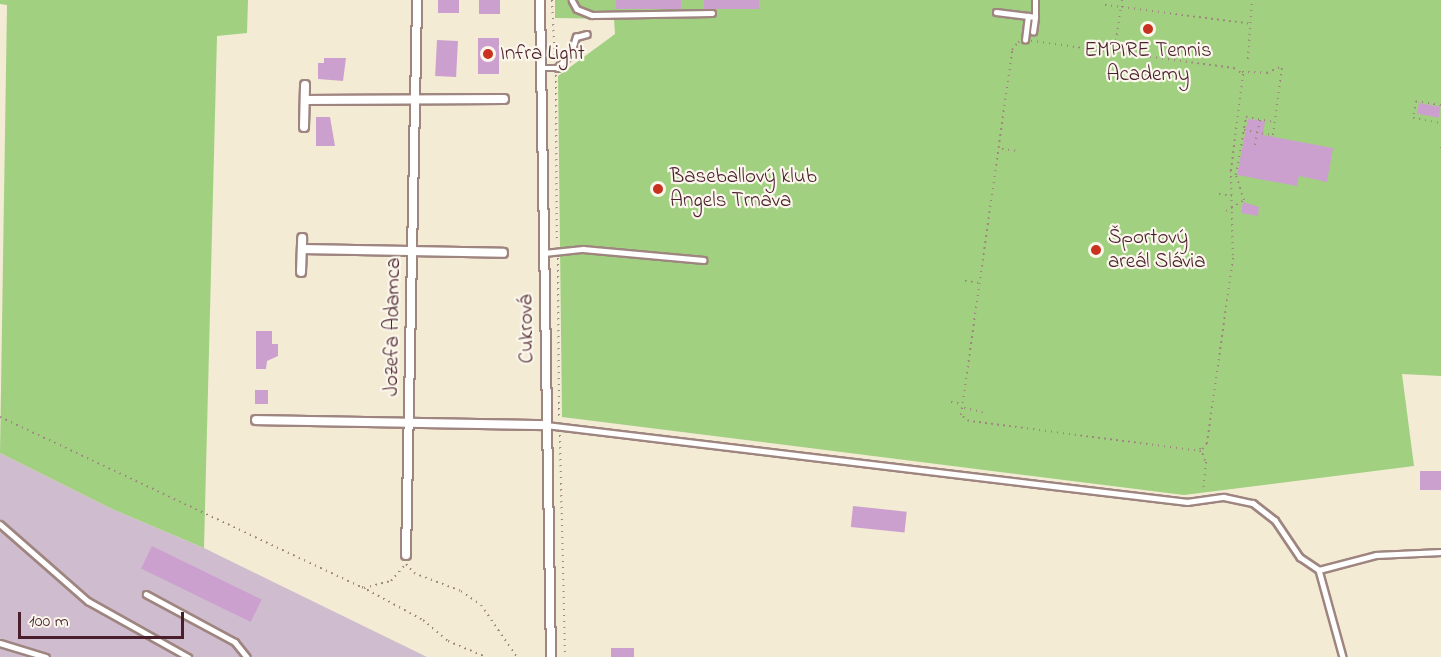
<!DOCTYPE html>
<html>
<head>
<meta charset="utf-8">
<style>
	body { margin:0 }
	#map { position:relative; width:1441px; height:657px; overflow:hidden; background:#f4ebd5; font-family:"Indie Flower",sans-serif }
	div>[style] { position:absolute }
	.industrial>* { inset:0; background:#cfbdcf }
	.green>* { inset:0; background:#a1d180 }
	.building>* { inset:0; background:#cca0ce; transform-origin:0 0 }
	.path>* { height:2px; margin-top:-1px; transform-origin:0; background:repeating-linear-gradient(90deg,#9f8580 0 1.5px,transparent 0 6px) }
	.roads { filter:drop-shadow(2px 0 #9f8580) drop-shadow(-2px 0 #9f8580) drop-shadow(0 2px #9f8580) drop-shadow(0 -2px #9f8580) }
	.service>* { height:4.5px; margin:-2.25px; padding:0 2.25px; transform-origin:2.25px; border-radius:2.25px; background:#fff }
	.minor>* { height:8px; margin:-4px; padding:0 4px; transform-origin:4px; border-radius:4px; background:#fff }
	.dots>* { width:16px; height:16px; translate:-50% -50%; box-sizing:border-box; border:3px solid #fbf7ec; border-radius:50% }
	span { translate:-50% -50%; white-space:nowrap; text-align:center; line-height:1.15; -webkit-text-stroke:4.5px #fbf7ec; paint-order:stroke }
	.poi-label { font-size:21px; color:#4a1f2b }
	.left { translate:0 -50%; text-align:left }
	.street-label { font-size:21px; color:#4a1f2b }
	.scale { position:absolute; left:18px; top:612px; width:166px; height:27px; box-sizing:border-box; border:3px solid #4a1f2b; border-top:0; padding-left:8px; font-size:18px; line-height:21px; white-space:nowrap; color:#4a1f2b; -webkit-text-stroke:4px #fbf7ec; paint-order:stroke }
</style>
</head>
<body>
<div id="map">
	<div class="industrial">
		<i style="clip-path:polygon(0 453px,112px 509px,204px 548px,427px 657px,0 657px)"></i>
	</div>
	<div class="green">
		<i style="clip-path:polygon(0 0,248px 0,247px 33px,217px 36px,204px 548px,112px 509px,0 453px,7px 5px,0 4px)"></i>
		<i style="clip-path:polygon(555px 0,1441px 0,1441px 376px,1402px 374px,1414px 466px,1184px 495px,562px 417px,558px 76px,615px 34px,614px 19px,555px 18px)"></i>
	</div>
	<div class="building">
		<i style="left:438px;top:0;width:21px;height:13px"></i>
		<i style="left:479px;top:0;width:21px;height:14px"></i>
		<i style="left:616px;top:0;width:65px;height:9px"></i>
		<i style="left:704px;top:0;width:55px;height:9px"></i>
		<i style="left:478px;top:38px;width:21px;height:36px"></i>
		<i style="left:437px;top:40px;width:21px;height:36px;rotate:3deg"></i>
		<i style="clip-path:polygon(324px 58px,346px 58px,343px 81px,318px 79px,318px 63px,324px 63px)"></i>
		<i style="left:1419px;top:103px;width:22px;height:11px;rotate:10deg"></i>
		<i style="clip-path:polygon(316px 117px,330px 117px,335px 146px,316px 146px)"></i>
		<i style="clip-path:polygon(1248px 119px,1265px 121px,1263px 135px,1333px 148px,1327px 182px,1299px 176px,1297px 186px,1237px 175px)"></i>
		<i style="clip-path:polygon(1243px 202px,1259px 207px,1258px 216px,1241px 213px)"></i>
		<i style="clip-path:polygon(256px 331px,272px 331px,272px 344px,278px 344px,278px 356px,267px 361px,266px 369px,256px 369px)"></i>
		<i style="left:255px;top:390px;width:13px;height:14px"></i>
		<i style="left:1441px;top:471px;width:19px;height:21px;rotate:90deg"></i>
		<i style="left:853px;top:506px;width:54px;height:21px;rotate:6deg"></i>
		<i style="left:152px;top:546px;width:122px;height:25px;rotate:26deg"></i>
		<i style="left:611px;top:648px;width:23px;height:9px"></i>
	</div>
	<div class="path">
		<i style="left:552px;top:0;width:60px;rotate:87.1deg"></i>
		<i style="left:1105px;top:5px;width:17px;rotate:7deg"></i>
		<i style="left:1122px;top:7px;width:7px;rotate:-90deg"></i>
		<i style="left:1122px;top:7px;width:131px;rotate:7.5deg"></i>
		<i style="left:1025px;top:40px;width:211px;rotate:7.6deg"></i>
		<i style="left:1234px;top:68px;width:11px;rotate:34deg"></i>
		<i style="left:1243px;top:74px;width:97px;rotate:97.1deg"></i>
		<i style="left:1231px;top:170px;width:88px;rotate:88.7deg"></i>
		<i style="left:1233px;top:258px;width:187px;rotate:98deg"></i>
		<i style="left:1207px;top:443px;width:10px;rotate:127deg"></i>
		<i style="left:1201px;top:451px;width:234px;rotate:-172.6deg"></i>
		<i style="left:969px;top:421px;width:10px;rotate:-143deg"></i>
		<i style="left:961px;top:415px;width:369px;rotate:-82deg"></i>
		<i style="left:1012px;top:50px;width:10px;rotate:-53deg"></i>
		<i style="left:1018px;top:42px;width:7px;rotate:-16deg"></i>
		<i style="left:1116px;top:41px;width:34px;rotate:-82deg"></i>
		<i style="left:1248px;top:59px;width:59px;rotate:-86.1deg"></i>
		<i style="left:1242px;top:72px;width:25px;rotate:2deg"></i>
		<i style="left:1267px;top:73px;width:17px;rotate:-25deg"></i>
		<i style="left:556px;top:75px;width:168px;rotate:89.7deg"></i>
		<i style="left:1441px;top:105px;width:25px;rotate:-171deg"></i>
		<i style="left:1416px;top:101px;width:17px;rotate:100deg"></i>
		<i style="left:1413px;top:118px;width:28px;rotate:10deg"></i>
		<i style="left:1244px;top:130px;width:29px;rotate:10deg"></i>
		<i style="left:1273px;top:135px;width:70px;rotate:-82.6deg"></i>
		<i style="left:1255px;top:145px;width:26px;rotate:-79deg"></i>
		<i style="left:1441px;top:148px;width:1px;rotate:-90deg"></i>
		<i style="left:1002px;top:149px;width:17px;rotate:7deg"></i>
		<i style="left:1219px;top:194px;width:13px;rotate:9deg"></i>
		<i style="left:1226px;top:211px;width:21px;rotate:-31deg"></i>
		<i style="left:1244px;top:200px;width:26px;rotate:-108deg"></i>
		<i style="left:1236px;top:175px;width:59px;rotate:-80.2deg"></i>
		<i style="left:1246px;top:117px;width:28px;rotate:10deg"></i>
		<i style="left:558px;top:258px;width:162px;rotate:89.6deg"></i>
		<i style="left:965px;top:281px;width:15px;rotate:8deg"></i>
		<i style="left:951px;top:402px;width:11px;rotate:10deg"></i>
		<i style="left:964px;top:408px;width:19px;rotate:12deg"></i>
		<i style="left:0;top:417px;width:400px;rotate:25.2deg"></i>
		<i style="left:362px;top:587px;width:69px;rotate:28.4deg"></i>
		<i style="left:423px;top:620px;width:33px;rotate:40deg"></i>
		<i style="left:448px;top:641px;width:41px;rotate:22.8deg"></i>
		<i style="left:560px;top:435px;width:222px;rotate:88.7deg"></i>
		<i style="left:1200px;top:448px;width:15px;rotate:67deg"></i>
		<i style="left:1206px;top:462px;width:30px;rotate:96deg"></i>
		<i style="left:406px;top:564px;width:12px;rotate:48deg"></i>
		<i style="left:414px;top:573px;width:50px;rotate:21deg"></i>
		<i style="left:461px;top:591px;width:24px;rotate:35deg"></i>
		<i style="left:481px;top:605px;width:63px;rotate:55.3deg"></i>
		<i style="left:364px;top:588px;width:28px;rotate:-15deg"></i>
		<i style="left:391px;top:581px;width:23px;rotate:-49deg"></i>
	</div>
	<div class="roads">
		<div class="service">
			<i style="left:572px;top:0;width:10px;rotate:61deg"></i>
			<i style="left:577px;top:9px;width:16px;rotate:22deg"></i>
			<i style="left:592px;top:15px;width:120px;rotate:-1deg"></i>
			<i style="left:996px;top:12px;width:32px;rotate:7deg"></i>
			<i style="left:1033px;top:32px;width:15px;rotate:-82deg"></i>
			<i style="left:1025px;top:40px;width:24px;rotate:-83deg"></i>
			<i style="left:1028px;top:16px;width:7px;rotate:8deg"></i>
			<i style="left:1035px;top:17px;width:17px;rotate:-90deg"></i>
			<i style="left:543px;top:68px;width:14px"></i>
			<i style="left:557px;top:68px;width:21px;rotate:-47deg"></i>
			<i style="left:571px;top:53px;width:17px;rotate:-73deg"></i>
			<i style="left:576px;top:37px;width:11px;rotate:-15deg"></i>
			<i style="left:544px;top:253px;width:39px;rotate:-6deg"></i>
			<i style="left:583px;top:249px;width:121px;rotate:5.2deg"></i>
			<i style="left:546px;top:425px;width:646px;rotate:6.85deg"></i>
			<i style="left:1187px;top:502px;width:37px;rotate:-8deg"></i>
			<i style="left:1224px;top:497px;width:30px;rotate:12deg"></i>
			<i style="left:1253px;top:503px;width:28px;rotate:38deg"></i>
			<i style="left:1275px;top:520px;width:45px;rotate:56deg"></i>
			<i style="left:1300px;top:557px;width:23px;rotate:34deg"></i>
			<i style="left:1319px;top:570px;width:59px;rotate:-14.7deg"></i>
			<i style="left:1376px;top:555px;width:65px;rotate:-2.6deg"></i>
			<i style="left:0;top:524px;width:117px;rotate:41.2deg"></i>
			<i style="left:88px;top:601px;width:115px;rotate:29.2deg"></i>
			<i style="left:1319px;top:570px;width:90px;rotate:74.6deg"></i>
			<i style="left:146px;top:594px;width:101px;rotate:28.3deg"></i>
			<i style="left:235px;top:642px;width:19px;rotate:51deg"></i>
			<i style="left:0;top:643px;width:48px;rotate:16.9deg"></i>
		</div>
		<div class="minor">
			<i style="left:540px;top:0;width:657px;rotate:89.04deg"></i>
			<i style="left:305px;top:100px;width:199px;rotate:-0.3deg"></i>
			<i style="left:304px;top:127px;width:42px;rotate:-88.6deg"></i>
			<i style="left:302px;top:249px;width:201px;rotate:1.1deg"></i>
			<i style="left:301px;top:272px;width:34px;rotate:-88deg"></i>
			<i style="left:256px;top:420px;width:290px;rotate:1deg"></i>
			<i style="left:406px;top:555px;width:555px;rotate:-88.86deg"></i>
		</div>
	</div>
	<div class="dots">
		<i style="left:1148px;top:29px;background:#c8321e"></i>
		<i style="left:488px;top:54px;background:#c8321e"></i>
		<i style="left:658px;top:189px;background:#c8321e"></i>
		<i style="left:1096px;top:250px;background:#c8321e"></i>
	</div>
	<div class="poi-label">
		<span style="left:1148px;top:63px">EMPIRE Tennis<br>Academy</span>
		<span class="left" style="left:500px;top:54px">Infra Light</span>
		<span class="left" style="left:670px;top:189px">Baseballový klub<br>Angels Trnava</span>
		<span class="left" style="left:1108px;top:250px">Športový<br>areál Slávia</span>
	</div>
	<div class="street-label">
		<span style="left:393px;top:327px;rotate:-89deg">Jozefa Adamca</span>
		<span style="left:527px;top:329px;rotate:-91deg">Cukrová</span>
	</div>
	<div class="scale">100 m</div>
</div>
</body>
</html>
